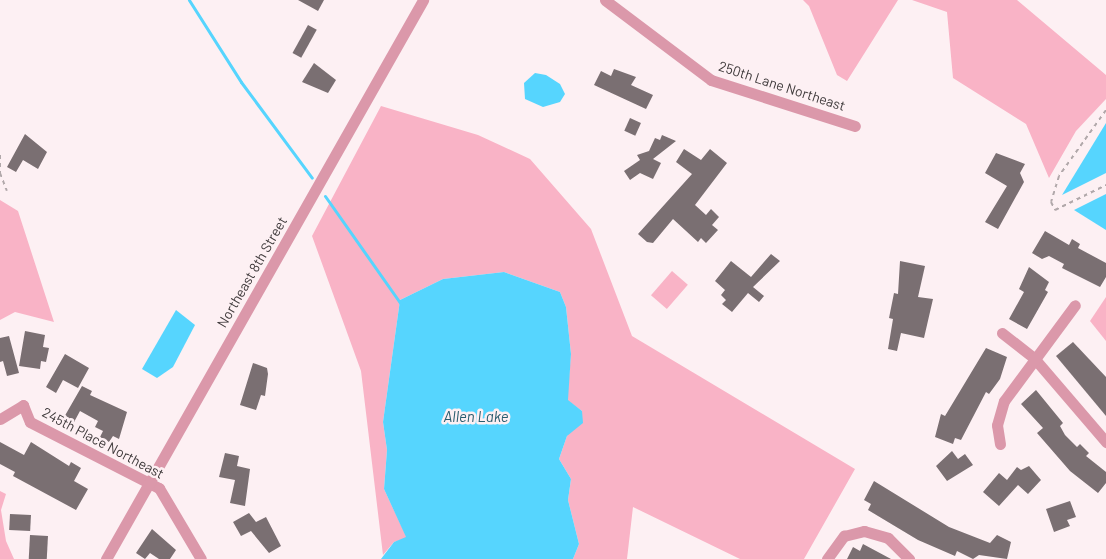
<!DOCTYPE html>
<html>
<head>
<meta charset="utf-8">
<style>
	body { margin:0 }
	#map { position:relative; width:1106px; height:559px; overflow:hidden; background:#fdf0f3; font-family:Barlow,sans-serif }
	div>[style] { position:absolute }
	.green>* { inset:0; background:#f9b3c6; transform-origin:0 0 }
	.water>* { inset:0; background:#56d5fe }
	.stream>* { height:3px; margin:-1.5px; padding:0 1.5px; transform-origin:1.5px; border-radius:1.5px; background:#56d5fe }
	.building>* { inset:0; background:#7a6f72; transform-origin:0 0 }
	.path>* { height:2px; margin-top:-1px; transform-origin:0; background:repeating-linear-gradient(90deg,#b1a8aa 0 4px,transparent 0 8px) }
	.minor>* { height:11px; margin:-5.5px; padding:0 5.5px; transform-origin:5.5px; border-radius:5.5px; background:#db98aa }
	span { translate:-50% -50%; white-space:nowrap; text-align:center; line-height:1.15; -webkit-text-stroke:5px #fdf0f3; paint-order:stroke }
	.street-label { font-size:14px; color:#3e393a }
	.water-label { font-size:15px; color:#285c6e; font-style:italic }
</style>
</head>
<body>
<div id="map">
	<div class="green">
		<i style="clip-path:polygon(803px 0,898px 0,847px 81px,837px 75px,809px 6px)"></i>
		<i style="clip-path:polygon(912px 0,1017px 0,1106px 75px,1106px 99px,1076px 131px,1049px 178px,1026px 124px,953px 78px,947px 12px)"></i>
		<i style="clip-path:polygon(381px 106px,478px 135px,530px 159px,591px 229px,632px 336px,855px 469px,804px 559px,740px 559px,633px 507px,627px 559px,573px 559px,579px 544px,568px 500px,571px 479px,559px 459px,567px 436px,582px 411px,567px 400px,571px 354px,566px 307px,560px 292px,504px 272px,443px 279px,400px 300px,383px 422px,387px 450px,384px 489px,407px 538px,394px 542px,383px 555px,361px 371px,312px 236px)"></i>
		<i style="clip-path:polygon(0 200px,18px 211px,54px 322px,15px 312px,0 320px)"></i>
		<i style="left:672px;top:271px;width:21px;height:32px;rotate:41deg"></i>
		<i style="clip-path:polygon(1106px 297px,1106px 341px,1090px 321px)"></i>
		<i style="clip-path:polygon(0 491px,6px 494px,1px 510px,6px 541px,14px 559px,0 559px)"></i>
	</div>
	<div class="water">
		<i style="clip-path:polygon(535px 73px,546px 75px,560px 84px,565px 94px,560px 102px,543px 107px,525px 99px,524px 83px)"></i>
		<i style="clip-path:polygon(1106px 123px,1106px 173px,1062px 195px)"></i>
		<i style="clip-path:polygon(1106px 194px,1106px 230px,1074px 210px)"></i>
		<i style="clip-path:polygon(504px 272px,560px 292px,566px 307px,571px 354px,568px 400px,582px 411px,583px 423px,567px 436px,559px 459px,571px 479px,568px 500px,579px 544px,573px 559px,381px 559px,394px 542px,406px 537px,384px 489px,387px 450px,383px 422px,400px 300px,443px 279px)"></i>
		<i style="clip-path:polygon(176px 310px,195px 325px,173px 367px,157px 378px,142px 369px)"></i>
	</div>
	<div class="stream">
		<i style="left:189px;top:0;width:97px;rotate:57.6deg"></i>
		<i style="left:241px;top:82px;width:119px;rotate:53.5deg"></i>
		<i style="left:325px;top:196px;width:132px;rotate:54.9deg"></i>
	</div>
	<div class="building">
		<i style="clip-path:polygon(298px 0,324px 0,318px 11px)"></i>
		<i style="left:308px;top:25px;width:10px;height:32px;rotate:29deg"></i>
		<i style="clip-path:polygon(314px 63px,336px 80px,328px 93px,302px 82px)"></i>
		<i style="clip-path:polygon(614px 69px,636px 77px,631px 85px,653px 95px,646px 109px,594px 85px,601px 71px,611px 76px)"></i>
		<i style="left:630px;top:118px;width:12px;height:14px;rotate:24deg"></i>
		<i style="clip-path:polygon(25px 134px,47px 152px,38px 169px,23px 160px,16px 172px,7px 167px)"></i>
		<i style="clip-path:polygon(662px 135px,676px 141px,653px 159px,661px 163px,653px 179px,640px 173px,630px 180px,624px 171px,640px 160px,637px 155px,649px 151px,655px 138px,660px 140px)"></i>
		<i style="clip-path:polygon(684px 149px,701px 160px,710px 149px,727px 163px,695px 205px,706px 215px,711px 209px,719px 217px,712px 225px,718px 230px,706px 243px,701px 238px,698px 242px,673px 219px,653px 243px,647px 242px,638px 234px,692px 174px,676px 162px)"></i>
		<i style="clip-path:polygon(996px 153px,1025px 164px,1020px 173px,1024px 182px,998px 229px,985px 222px,1007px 186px,985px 173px)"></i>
		<i style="clip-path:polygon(1045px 231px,1069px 245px,1072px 239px,1080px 244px,1078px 248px,1106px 263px,1106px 277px,1100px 287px,1062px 268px,1064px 264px,1049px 256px,1042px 259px,1032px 253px)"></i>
		<i style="clip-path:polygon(771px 254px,780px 261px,753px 287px,764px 296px,759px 302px,748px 293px,732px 312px,722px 304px,726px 300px,721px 295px,725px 290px,715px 281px,731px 261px,751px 277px)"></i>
		<i style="clip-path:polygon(900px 261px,925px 266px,918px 297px,933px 299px,924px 338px,901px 333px,897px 351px,888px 349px,893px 319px,889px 318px,894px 293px,898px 294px)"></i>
		<i style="clip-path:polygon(1029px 267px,1049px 282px,1045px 290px,1048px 292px,1027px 329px,1009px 319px,1024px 292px,1019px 289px)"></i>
		<i style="clip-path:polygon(25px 331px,45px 335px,43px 347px,49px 348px,46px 362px,41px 361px,40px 369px,19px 366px)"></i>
		<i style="clip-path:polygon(9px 336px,19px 373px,7px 376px,3px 361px,0 362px,0 338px)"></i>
		<i style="clip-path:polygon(1073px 342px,1106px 377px,1106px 416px,1056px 356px)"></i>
		<i style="clip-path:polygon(986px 348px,1007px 357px,1000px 379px,989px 394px,986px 392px,961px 440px,955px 438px,953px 444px,935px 437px,941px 414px,945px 416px)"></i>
		<i style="clip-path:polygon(65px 354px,89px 368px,78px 388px,63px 380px,56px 393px,46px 387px)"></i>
		<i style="clip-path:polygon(253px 363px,267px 368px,268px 374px,265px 396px,261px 395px,256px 410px,240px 405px)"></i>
		<i style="clip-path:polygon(82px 386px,92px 391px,90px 395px,127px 412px,119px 439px,113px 436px,109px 442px,100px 437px,103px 431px,95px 427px,98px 421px,80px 411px,73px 424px,63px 419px)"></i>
		<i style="clip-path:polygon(1036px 390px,1063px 423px,1060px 426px,1065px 435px,1077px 447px,1080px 444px,1089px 453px,1086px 456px,1106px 472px,1106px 483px,1098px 493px,1070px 471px,1037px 433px,1043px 428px,1021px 404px)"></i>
		<i style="clip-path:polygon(0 442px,24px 455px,31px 442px,69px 466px,71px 462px,81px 468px,74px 481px,88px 489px,76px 510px,13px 476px,15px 472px,0 464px)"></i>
		<i style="clip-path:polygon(952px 451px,958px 459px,965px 454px,973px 465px,947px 481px,936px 466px)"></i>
		<i style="clip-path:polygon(225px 453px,239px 456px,237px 466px,250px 469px,245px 506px,230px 503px,235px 480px,219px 477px)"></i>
		<i style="clip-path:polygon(1029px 466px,1041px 480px,1028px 494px,1018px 485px,999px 506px,983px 492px,999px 473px,1007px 480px,1017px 467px,1021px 470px)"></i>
		<i style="clip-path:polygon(874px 481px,949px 527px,990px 543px,997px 535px,1011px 542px,1007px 559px,979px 555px,973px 559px,957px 551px,955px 556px,918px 540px,868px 510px,871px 504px,864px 500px)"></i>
		<i style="clip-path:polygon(1070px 501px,1076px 517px,1067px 520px,1070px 526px,1054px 532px,1046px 509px)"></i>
		<i style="clip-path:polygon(249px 513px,256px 522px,266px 517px,281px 546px,269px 553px,251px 531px,241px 536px,233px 522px)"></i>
		<i style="left:10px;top:514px;width:21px;height:16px;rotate:3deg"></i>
		<i style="clip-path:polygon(152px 529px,176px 550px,170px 559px,159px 559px,150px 553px,145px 559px,136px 553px)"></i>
		<i style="left:30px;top:535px;width:18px;height:24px;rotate:3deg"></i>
		<i style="clip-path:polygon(863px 544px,891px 559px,847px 559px,853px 547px,860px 551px)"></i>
	</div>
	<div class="path">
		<i style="left:1106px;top:110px;width:81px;rotate:125.5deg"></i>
		<i style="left:1059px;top:176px;width:27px;rotate:107deg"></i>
		<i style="left:1051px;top:202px;width:9px;rotate:63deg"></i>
		<i style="left:1055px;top:210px;width:57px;rotate:-26.1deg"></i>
		<i style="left:0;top:155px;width:18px;rotate:90deg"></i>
		<i style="left:0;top:173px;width:19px;rotate:69deg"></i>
	</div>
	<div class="minor">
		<i style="left:605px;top:0;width:133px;rotate:37deg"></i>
		<i style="left:711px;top:80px;width:151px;rotate:17.7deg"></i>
		<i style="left:1002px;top:333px;width:41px;rotate:38deg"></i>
		<i style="left:1034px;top:358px;width:111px;rotate:49.4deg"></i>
		<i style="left:0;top:419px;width:27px;rotate:-31deg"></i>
		<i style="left:23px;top:405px;width:18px;rotate:68deg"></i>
		<i style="left:30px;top:422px;width:145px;rotate:27.1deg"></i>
		<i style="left:159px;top:488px;width:82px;rotate:59.4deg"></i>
		<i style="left:1000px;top:444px;width:19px;rotate:-99deg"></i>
		<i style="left:997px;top:425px;width:25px;rotate:-74deg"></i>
		<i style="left:1004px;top:401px;width:119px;rotate:-53.5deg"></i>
		<i style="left:106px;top:559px;width:643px;rotate:-60.44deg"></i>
		<i style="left:827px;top:559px;width:29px;rotate:-54deg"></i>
		<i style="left:844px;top:536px;width:21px;rotate:-14deg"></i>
		<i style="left:864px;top:531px;width:25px;rotate:16deg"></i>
		<i style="left:888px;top:538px;width:30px;rotate:45deg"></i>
	</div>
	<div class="street-label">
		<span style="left:782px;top:86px;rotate:18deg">250th Lane Northeast</span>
		<span style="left:252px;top:272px;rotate:-60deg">Northeast 8th Street</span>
		<span style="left:103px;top:443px;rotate:28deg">245th Place Northeast</span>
	</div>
	<div class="water-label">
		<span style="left:476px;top:417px">Allen Lake</span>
	</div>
</div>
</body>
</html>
